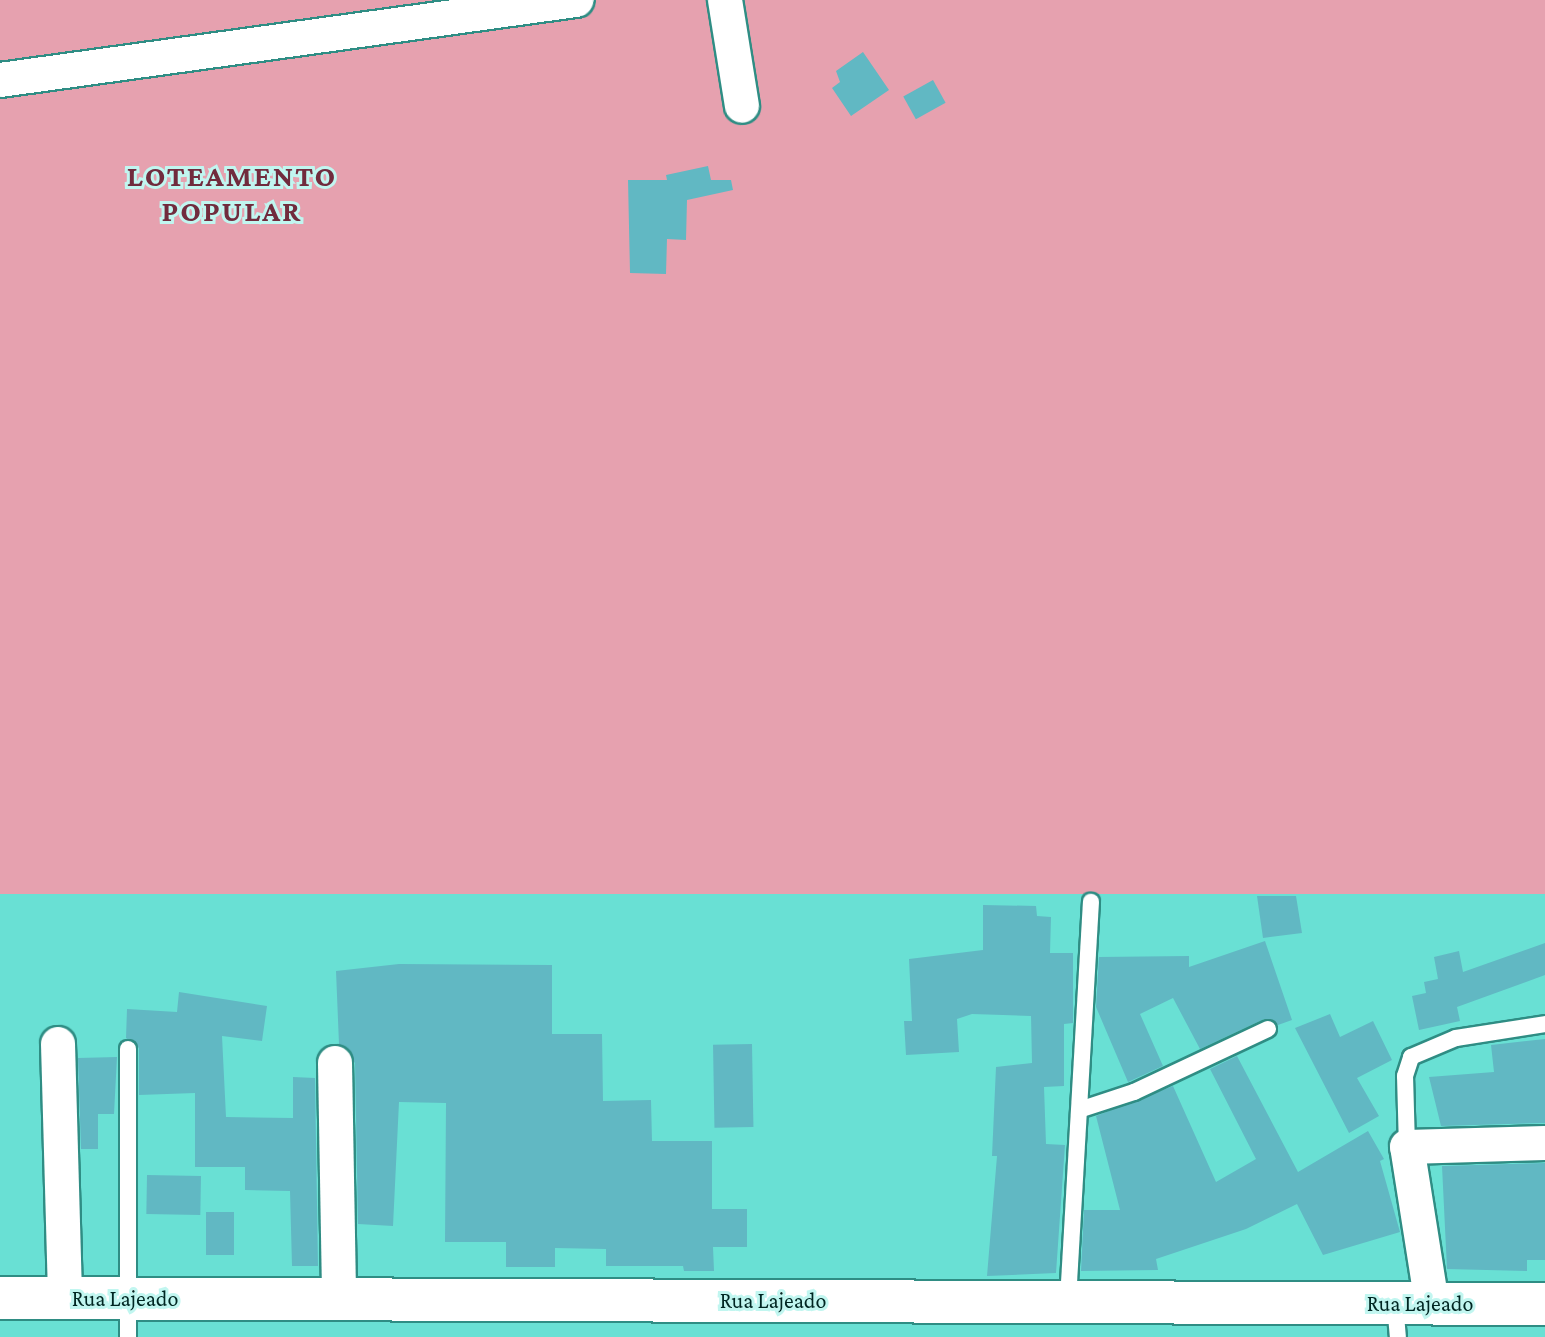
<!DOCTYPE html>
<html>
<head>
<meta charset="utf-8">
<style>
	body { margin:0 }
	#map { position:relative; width:1545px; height:1337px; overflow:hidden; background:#69e0d4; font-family:"Crimson Pro",serif }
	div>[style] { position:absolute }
	.green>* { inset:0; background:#e6a1af; transform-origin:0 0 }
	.building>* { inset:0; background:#61b8c3; transform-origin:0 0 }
	.roads { filter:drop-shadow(2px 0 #2f8d84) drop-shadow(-2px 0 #2f8d84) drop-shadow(0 2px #2f8d84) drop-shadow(0 -2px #2f8d84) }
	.service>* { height:16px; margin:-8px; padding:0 8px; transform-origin:8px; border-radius:8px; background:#fff }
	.minor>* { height:34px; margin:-17px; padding:0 17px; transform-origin:17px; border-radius:17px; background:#fff }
	.tertiary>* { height:42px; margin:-21px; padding:0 21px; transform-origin:21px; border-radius:21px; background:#fff }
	span { translate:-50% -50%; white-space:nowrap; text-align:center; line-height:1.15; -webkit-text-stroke:6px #c1f6f0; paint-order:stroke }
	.street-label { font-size:22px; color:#002622 }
	.district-label { font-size:30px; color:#712b3d; font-weight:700; letter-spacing:2px }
</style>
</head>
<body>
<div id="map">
	<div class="green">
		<i style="left:0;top:0;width:1545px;height:894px"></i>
	</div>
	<div class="building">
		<i style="clip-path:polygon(863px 52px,889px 90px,851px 116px,832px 88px,840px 82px,836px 71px)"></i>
		<i style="left:933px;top:80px;width:26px;height:34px;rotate:61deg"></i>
		<i style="clip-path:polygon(708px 166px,711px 180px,731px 180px,733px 190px,687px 200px,686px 240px,667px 239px,666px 274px,630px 273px,628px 180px,667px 180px,666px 175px)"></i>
		<i style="clip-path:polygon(1257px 896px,1296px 896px,1302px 933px,1263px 938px)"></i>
		<i style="clip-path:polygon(983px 905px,1036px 906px,1037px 916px,1051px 917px,1050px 953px,1073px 953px,1073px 1023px,1064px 1024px,1064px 1086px,1044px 1087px,1046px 1144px,1065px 1145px,1056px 1273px,987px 1276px,997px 1156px,992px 1156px,996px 1067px,1032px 1063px,1031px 1016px,972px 1014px,957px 1019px,959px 1052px,906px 1055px,904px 1021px,912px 1021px,909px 959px,983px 950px)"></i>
		<i style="clip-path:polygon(1265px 941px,1292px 1020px,1278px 1025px,1264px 1019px,1200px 1049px,1173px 998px,1140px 1014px,1163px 1066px,1128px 1082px,1096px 1007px,1099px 957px,1189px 956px,1189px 967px)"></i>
		<i style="clip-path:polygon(1545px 943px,1545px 975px,1457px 1007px,1460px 1021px,1419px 1030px,1412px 996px,1426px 993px,1424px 982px,1438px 979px,1434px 957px,1459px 951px,1463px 972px)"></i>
		<i style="clip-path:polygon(399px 964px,552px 965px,552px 1034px,602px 1034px,603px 1101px,651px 1100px,652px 1141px,712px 1141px,712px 1209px,747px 1209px,747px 1247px,713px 1247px,714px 1271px,684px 1271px,683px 1266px,606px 1266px,606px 1249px,555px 1248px,555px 1267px,506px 1267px,506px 1242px,445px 1242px,446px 1103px,399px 1102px,393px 1226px,358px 1224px,355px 1063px,339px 1044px,336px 971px)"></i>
		<i style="clip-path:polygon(179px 992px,267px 1006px,262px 1041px,222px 1036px,226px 1117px,293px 1118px,293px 1077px,315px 1078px,318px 1266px,292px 1266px,290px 1191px,245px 1190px,245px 1167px,195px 1167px,195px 1093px,139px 1095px,139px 1048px,126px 1038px,127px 1009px,177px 1012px)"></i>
		<i style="clip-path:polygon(1330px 1014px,1340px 1037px,1373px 1021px,1392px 1060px,1357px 1078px,1379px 1116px,1349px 1133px,1295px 1028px)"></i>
		<i style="clip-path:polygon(1545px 1039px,1545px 1123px,1441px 1126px,1429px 1077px,1494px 1072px,1491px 1045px)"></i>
		<i style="left:752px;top:1044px;width:83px;height:39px;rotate:89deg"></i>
		<i style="clip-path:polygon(1237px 1056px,1298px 1172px,1368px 1131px,1384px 1159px,1380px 1161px,1400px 1232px,1323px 1255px,1297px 1204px,1246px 1229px,1156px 1259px,1158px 1270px,1081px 1271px,1084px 1210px,1120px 1210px,1096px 1116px,1173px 1086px,1216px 1182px,1256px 1159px,1210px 1069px)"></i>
		<i style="clip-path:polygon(117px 1057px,114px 1114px,98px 1114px,98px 1149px,81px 1149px,78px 1058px)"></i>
		<i style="clip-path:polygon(1545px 1163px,1545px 1260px,1527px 1260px,1527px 1271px,1447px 1269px,1442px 1166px)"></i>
		<i style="left:147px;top:1175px;width:54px;height:39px;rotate:1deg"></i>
		<i style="left:206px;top:1212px;width:28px;height:43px"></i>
	</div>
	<div class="roads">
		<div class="service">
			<i style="left:1082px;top:1109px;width:55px;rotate:-18.1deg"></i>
			<i style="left:1134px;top:1092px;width:148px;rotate:-25.2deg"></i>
			<i style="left:1407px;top:1147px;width:71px;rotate:-91.6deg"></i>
			<i style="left:1405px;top:1076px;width:20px;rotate:-72deg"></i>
			<i style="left:1411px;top:1057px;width:49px;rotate:-22.9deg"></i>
			<i style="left:1456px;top:1038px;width:90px;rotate:-8.9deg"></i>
			<i style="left:1068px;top:1300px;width:399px;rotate:-86.7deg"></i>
			<i style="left:1395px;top:1304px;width:33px;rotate:85deg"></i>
			<i style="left:128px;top:1337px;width:288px;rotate:-90deg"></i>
		</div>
		<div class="minor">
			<i style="left:725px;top:0;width:107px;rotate:80.9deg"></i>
			<i style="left:0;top:80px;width:582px;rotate:-7.91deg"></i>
			<i style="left:58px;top:1044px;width:255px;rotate:88.4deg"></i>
			<i style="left:335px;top:1063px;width:237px;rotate:89deg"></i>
			<i style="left:1432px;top:1304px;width:159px;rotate:-99deg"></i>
			<i style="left:1407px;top:1147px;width:138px;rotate:-1.7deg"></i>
		</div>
		<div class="tertiary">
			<i style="left:0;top:1298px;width:1545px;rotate:0.22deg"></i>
		</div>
	</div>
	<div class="street-label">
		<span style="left:125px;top:1299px">Rua Lajeado</span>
		<span style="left:773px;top:1301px">Rua Lajeado</span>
		<span style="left:1420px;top:1304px">Rua Lajeado</span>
	</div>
	<div class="district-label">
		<span style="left:232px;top:193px">LOTEAMENTO<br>POPULAR</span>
	</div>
</div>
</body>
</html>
